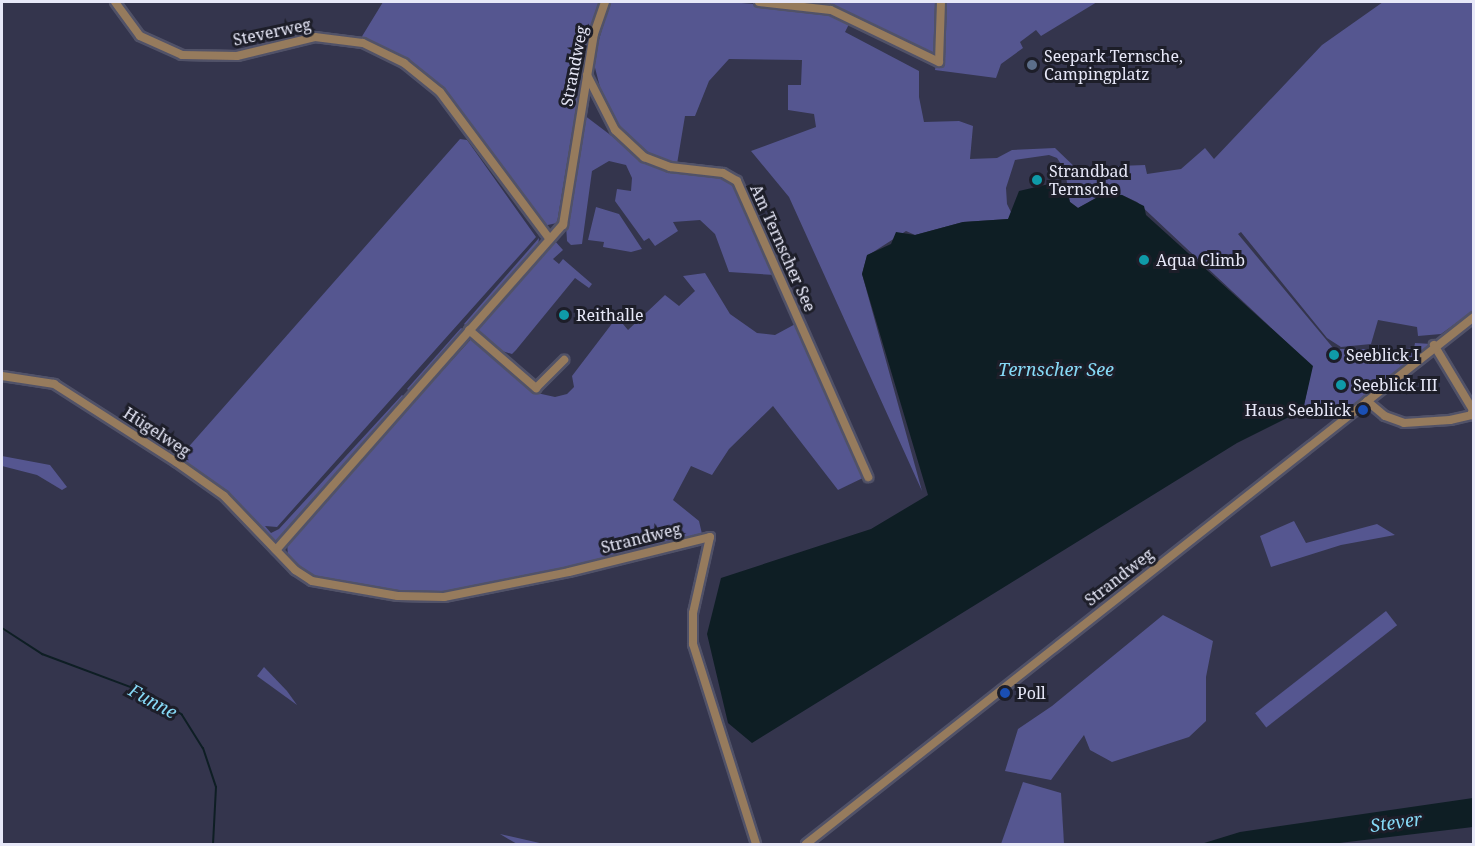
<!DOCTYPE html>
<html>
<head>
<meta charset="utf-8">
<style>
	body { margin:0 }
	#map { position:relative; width:1475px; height:846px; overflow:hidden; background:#34354d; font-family:"Noto Serif",serif }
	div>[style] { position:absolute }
	.green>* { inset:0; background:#555690; transform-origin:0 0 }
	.water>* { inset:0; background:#0e1e24 }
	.stream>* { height:2px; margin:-1px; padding:0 1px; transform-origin:1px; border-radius:1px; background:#0e1e24 }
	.roads { filter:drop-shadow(2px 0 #515268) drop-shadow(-2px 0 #515268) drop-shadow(0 2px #515268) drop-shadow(0 -2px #515268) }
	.minor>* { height:8px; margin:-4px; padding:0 4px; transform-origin:4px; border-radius:4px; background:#967b5d }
	.dots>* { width:16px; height:16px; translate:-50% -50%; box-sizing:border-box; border:3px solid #1d1e29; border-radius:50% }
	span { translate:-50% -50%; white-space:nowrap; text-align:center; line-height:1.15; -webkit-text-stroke:6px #1d1e29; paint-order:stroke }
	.street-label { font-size:16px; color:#e7e8f8 }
	.poi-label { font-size:16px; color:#e7e8f8 }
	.left { translate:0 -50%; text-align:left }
	.right { translate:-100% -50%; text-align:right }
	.water-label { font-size:18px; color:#86d9f6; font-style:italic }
	.frame { position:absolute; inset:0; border:3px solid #e7e8f8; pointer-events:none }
</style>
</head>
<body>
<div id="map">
	<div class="green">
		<i style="clip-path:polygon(383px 2px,600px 2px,579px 91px,557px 223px,543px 226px,442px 88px,425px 72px,361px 38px)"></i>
		<i style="clip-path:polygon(610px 2px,729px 2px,821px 9px,825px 2px,1097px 2px,1041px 36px,1036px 30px,1020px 42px,1023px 48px,1001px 64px,996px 78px,935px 70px,936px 64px,850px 22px,845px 32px,919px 71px,919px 97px,924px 122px,959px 121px,973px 126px,970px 159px,997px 158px,1012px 150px,1055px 148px,1079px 171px,1117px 173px,1118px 166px,1145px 165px,1147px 174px,1181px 169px,1205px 148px,1214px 159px,1322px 45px,1383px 2px,1473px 2px,1473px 311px,1441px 334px,1418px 336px,1417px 327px,1378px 320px,1371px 344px,1341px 347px,1327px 338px,1241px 232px,1238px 234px,1334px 349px,1368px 349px,1369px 354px,1414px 348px,1415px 343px,1432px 344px,1353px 408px,1317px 403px,1303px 410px,1312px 366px,1137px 202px,1122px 195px,1105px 193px,1078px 208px,1070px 202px,1065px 170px,1057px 158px,1049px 155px,1015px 160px,1006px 188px,1007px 204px,1012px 214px,1008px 219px,963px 222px,915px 235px,906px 231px,867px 256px,862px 274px,922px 491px,789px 197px,751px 151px,816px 127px,814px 114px,788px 110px,788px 85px,801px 85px,802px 60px,729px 59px,709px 81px,695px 116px,685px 116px,677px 164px,649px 157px,618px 131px,602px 95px,593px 60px)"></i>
		<i style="clip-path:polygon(584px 115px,650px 165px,723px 175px,737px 181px,775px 275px,729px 272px,715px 234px,700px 220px,673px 222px,678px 231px,655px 246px,649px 238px,644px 241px,615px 201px,617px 189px,631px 191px,632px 178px,626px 165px,609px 161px,592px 171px,582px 244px,571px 245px,567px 241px,566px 225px)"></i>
		<i style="clip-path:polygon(460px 139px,467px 140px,536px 237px,277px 527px,265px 526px,271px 533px,279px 529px,402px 395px,406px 398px,278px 540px,271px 540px,177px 460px)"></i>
		<i style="clip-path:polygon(596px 207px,619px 214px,642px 249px,631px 252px,603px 247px,604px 242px,588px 240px)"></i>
		<i style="clip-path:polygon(539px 238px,538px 247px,468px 328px,464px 324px)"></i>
		<i style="clip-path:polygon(554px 240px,563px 250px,553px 259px,559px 264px,563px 259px,592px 284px,589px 288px,575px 278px,516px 350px,512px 354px,499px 350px,478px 332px,478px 326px)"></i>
		<i style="clip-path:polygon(705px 273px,730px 314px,757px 333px,775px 335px,799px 322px,867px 476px,838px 490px,773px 406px,729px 449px,712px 475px,691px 466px,673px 500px,699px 521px,702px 534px,548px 573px,447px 593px,412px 594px,312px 577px,288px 557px,287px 542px,473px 337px,537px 393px,555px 397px,567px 394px,574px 387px,572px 376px,617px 317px,628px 330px,665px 295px,679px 306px,695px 291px,683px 276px)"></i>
		<i style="clip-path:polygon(461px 328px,466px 331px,411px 392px,407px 389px)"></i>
		<i style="clip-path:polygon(2px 456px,50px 465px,67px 487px,62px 490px,37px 475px,2px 466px)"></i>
		<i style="clip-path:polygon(1294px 521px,1306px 543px,1377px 524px,1395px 535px,1341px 545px,1271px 567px,1260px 536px)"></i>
		<i style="left:1386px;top:611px;width:18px;height:166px;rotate:52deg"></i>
		<i style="clip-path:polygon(1163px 615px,1213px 641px,1206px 677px,1206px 721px,1189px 737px,1112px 762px,1090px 750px,1084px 735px,1051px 780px,1005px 771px,1018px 729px,1052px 706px)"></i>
		<i style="clip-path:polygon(264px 667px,287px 691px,297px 705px,257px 676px)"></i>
		<i style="clip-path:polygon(1023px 782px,1061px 793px,1064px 844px,1001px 844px)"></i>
		<i style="clip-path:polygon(500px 834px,544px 844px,517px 844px)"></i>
	</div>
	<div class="water">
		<i style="clip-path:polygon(1049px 184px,1066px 190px,1070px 202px,1078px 208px,1105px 193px,1122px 195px,1144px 206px,1146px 215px,1313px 366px,1303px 410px,1237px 443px,752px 743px,728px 723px,707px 634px,721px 578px,871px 529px,928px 495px,862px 274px,867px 255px,891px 244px,896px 232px,915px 235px,963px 222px,1008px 219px,1019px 191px)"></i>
		<i style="clip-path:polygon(1473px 798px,1473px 827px,1331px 844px,1201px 844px,1240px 832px)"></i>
	</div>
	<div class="stream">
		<i style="left:2px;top:628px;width:48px;rotate:33deg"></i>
		<i style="left:42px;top:654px;width:114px;rotate:20.5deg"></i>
		<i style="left:149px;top:694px;width:39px;rotate:32deg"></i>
		<i style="left:182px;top:715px;width:39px;rotate:58deg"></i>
		<i style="left:203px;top:748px;width:41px;rotate:71.6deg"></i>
		<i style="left:216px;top:787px;width:57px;rotate:93deg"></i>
	</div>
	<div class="roads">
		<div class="minor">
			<i style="left:115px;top:2px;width:42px;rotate:53.7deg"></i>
			<i style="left:140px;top:36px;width:46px;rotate:24.3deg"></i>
			<i style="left:182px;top:55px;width:55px;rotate:1deg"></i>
			<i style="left:237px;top:56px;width:80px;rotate:-13.7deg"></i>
			<i style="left:315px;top:37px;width:48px;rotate:7.1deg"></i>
			<i style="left:363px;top:43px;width:46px;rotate:26deg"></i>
			<i style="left:404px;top:63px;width:46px;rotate:38.9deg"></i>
			<i style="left:440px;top:92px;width:182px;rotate:53.3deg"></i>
			<i style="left:759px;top:2px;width:72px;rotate:6.3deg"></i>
			<i style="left:831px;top:10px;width:120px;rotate:25.7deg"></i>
			<i style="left:939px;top:62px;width:60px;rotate:-88.1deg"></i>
			<i style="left:587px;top:75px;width:62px;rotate:63deg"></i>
			<i style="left:615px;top:130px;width:40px;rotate:43deg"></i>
			<i style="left:644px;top:157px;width:28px;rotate:21deg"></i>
			<i style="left:670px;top:167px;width:53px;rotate:6.5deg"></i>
			<i style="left:723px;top:173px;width:16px;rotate:30deg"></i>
			<i style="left:737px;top:181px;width:324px;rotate:66.1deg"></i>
			<i style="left:469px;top:330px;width:89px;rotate:40.9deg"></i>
			<i style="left:536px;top:388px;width:40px;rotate:-45deg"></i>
			<i style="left:2px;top:376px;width:53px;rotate:8.7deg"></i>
			<i style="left:54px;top:384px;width:145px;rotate:32.6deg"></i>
			<i style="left:176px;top:462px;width:59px;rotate:35.3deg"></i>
			<i style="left:224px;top:496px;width:103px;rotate:46.2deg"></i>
			<i style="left:295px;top:570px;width:20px;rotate:33deg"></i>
			<i style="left:312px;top:581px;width:87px;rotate:9.9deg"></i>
			<i style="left:398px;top:596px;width:46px;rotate:1.2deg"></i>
			<i style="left:444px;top:597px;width:127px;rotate:-11.3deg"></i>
			<i style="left:569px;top:572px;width:145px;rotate:-13.9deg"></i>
			<i style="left:710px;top:537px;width:78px;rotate:102.6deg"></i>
			<i style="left:693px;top:613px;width:31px;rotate:90deg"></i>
			<i style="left:693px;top:644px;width:210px;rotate:72.5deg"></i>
			<i style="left:1367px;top:401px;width:23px;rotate:40deg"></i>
			<i style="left:1385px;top:416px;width:20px;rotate:20deg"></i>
			<i style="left:1404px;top:423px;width:46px;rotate:-3.7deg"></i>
			<i style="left:1450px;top:420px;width:22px;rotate:-13deg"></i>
			<i style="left:1471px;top:415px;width:5px;rotate:-68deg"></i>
			<i style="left:1473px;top:410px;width:76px;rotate:-121deg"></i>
			<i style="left:276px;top:550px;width:434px;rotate:-48.6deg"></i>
			<i style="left:563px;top:225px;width:193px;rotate:-80.8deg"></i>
			<i style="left:594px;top:34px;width:34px;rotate:-71deg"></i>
			<i style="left:806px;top:844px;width:851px;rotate:-38.27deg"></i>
		</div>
	</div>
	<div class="dots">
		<i style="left:1032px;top:65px;background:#5c6f8a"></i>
		<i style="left:1037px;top:180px;background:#0f9aa8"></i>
		<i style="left:1144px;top:260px;background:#0f9aa8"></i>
		<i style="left:564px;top:315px;background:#0f9aa8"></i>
		<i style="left:1334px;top:355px;background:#0f9aa8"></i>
		<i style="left:1341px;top:385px;background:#0f9aa8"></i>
		<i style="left:1363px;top:410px;background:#1a4fb4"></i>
		<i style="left:1005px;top:693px;background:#1a4fb4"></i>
	</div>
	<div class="street-label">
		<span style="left:272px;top:32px;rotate:-12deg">Steverweg</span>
		<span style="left:574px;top:66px;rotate:-79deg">Strandweg</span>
		<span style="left:783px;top:248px;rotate:66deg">Am Ternscher See</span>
		<span style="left:157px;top:432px;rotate:33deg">Hügelweg</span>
		<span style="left:641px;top:538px;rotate:-14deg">Strandweg</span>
		<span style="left:1119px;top:577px;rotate:-38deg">Strandweg</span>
	</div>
	<div class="poi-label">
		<span class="left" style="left:1044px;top:65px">Seepark Ternsche,<br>Campingplatz</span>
		<span class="left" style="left:1049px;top:180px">Strandbad<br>Ternsche</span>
		<span class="left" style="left:1156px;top:260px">Aqua Climb</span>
		<span class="left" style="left:576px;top:315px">Reithalle</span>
		<span class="left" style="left:1346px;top:355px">Seeblick I</span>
		<span class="left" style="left:1353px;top:385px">Seeblick III</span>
		<span class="right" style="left:1351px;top:410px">Haus Seeblick</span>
		<span class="left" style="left:1017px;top:693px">Poll</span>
	</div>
	<div class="water-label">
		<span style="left:1056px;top:369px">Ternscher See</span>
		<span style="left:153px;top:701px;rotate:29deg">Funne</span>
		<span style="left:1396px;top:822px;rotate:-8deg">Stever</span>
	</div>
	<div class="frame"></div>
</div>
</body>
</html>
